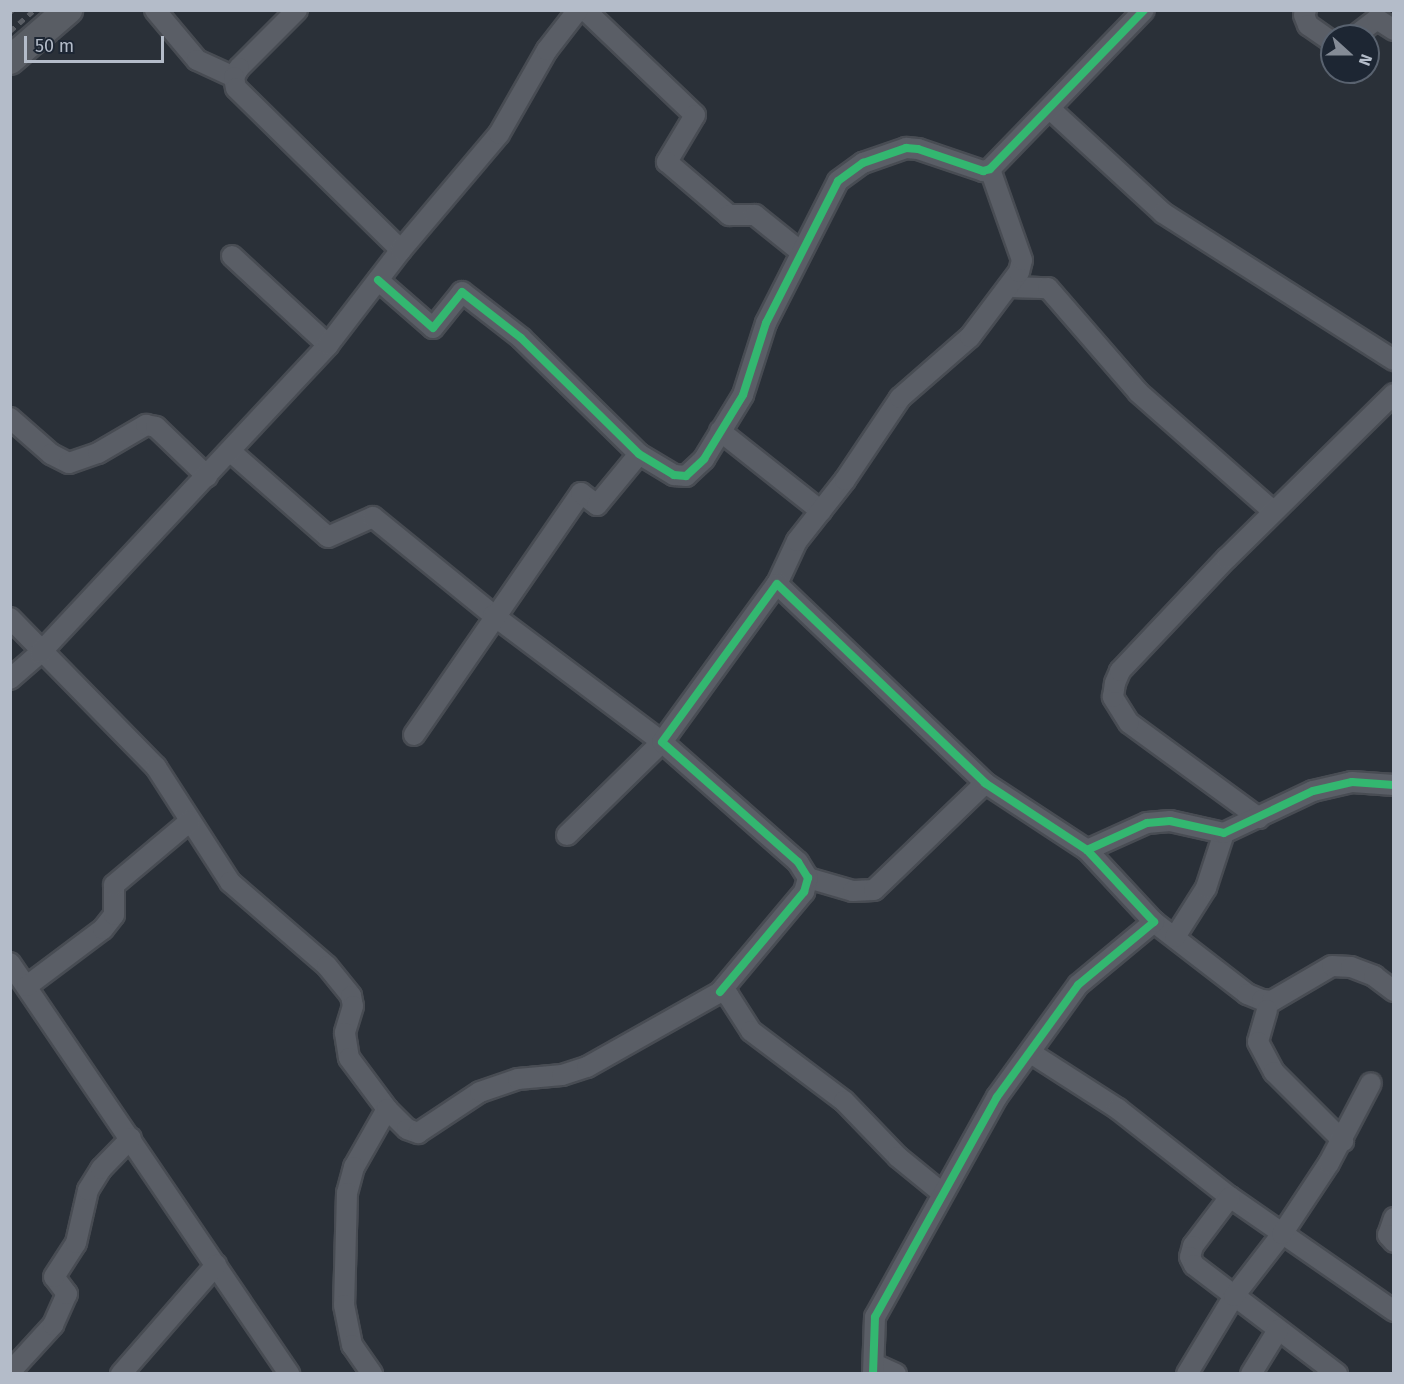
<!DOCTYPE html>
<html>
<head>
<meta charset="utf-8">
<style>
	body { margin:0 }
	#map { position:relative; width:1404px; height:1384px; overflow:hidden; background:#2a3038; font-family:"Fira Sans",sans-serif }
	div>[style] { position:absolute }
	.roads { filter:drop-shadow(2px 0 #484c53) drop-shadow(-2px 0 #484c53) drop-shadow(0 2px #484c53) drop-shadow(0 -2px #484c53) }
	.minor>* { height:20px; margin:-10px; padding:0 10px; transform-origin:10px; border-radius:10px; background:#5a5e66 }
	.secondary>* { height:28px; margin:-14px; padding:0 14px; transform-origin:14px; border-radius:14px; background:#595d64 }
	.rail>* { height:4.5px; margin-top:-2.25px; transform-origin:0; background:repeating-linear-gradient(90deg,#595d64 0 6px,transparent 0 12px) }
	.cycleway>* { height:8px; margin:-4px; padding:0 4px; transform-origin:4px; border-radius:4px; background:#33b770 }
	span { translate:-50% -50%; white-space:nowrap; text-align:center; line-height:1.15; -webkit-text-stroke:5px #1d2633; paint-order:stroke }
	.frame { position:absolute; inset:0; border:12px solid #b4bcc9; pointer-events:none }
	.north { position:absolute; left:1320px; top:24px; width:60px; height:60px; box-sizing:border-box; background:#1d2633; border:2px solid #59626f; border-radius:50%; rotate:111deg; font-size:16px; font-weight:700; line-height:24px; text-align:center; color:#b4bcc9 }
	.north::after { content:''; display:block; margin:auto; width:21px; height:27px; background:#848b96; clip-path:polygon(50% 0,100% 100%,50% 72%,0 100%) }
	.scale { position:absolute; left:24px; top:36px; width:140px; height:27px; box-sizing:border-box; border:3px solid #b4bcc9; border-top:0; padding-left:8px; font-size:18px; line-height:21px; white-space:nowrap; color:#b4bcc9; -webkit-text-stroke:4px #1d2633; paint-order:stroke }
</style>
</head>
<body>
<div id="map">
	<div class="roads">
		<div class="minor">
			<i style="left:155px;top:10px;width:65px;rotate:50deg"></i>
			<i style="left:197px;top:60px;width:41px;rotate:24.7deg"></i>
			<i style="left:297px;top:10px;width:82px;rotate:135deg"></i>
			<i style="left:239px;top:68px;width:10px;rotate:119deg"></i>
			<i style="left:234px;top:77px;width:11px;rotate:80deg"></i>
			<i style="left:236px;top:88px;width:231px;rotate:44.5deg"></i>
			<i style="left:585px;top:10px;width:152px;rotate:43.7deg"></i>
			<i style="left:695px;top:115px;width:55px;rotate:120.8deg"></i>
			<i style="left:667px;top:162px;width:82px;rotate:40.5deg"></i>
			<i style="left:729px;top:215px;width:26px"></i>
			<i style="left:755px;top:215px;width:59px;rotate:38.8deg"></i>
			<i style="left:1306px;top:10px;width:5px;rotate:112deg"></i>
			<i style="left:1304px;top:15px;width:11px;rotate:68deg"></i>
			<i style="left:1308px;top:25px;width:29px;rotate:35deg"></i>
			<i style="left:1355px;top:36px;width:28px;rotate:-38deg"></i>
			<i style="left:1377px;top:19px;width:20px;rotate:33deg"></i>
			<i style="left:1050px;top:109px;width:154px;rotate:42.6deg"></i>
			<i style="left:1163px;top:213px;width:274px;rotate:32.5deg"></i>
			<i style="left:232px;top:256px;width:131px;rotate:42.8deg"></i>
			<i style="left:378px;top:280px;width:73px;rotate:41.1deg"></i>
			<i style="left:433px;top:328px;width:46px;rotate:-51.1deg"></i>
			<i style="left:462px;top:292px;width:75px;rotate:37.9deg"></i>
			<i style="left:521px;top:338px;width:165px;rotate:44.5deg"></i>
			<i style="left:639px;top:454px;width:41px;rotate:31deg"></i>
			<i style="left:674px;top:475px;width:12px;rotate:5deg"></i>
			<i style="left:686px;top:476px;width:25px;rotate:-43deg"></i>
			<i style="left:704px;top:459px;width:75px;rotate:-58.6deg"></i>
			<i style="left:743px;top:395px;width:76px;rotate:-72.3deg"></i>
			<i style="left:766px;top:323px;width:159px;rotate:-63.1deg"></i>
			<i style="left:838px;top:181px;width:31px;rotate:-36deg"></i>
			<i style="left:863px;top:163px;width:46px;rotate:-19.2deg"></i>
			<i style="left:906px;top:148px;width:12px;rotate:5deg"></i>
			<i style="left:918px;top:149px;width:69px;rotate:18.7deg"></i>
			<i style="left:983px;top:171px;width:7px;rotate:-16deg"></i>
			<i style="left:990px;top:169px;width:221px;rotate:-45.9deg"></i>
			<i style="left:1010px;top:287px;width:38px;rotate:2deg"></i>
			<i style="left:1048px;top:288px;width:138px;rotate:49.1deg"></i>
			<i style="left:1138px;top:392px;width:180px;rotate:41.4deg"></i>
			<i style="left:10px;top:418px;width:55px;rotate:41.3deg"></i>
			<i style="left:51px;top:454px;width:20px;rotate:27deg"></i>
			<i style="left:69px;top:463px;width:31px;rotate:-19deg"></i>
			<i style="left:98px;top:453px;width:56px;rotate:-30.3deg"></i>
			<i style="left:146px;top:425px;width:10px;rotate:11deg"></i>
			<i style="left:156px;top:427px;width:71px;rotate:43.9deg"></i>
			<i style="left:720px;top:431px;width:129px;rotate:38.4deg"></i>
			<i style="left:230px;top:451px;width:130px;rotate:41.3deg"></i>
			<i style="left:328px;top:537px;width:49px;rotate:-24deg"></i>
			<i style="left:373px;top:517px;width:155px;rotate:39.2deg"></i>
			<i style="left:493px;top:615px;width:211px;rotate:36.9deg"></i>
			<i style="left:662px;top:742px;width:133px;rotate:135.6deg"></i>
			<i style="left:777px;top:584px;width:47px;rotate:-65.1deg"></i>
			<i style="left:797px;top:541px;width:78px;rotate:-51.8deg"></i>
			<i style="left:845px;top:480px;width:99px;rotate:-56.1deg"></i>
			<i style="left:900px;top:398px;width:93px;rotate:-41.1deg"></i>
			<i style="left:970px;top:337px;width:81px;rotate:-53deg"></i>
			<i style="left:1019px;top:272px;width:12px;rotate:-76deg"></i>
			<i style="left:1022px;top:260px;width:96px;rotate:-109.4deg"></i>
			<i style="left:10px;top:618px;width:209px;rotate:45.6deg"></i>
			<i style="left:156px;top:767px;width:137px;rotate:57.2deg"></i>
			<i style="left:230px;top:882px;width:128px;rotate:40.9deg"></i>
			<i style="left:327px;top:966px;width:38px;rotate:51deg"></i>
			<i style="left:351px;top:996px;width:10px;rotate:79deg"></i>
			<i style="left:353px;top:1006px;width:28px;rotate:107deg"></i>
			<i style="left:345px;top:1033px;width:25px;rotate:81deg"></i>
			<i style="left:349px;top:1058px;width:64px;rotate:53.3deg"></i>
			<i style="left:387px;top:1109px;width:67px;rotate:119.6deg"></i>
			<i style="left:354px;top:1167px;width:27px;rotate:105deg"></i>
			<i style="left:347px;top:1193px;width:112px;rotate:91.5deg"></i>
			<i style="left:344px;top:1305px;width:41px;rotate:78.7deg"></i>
			<i style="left:352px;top:1345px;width:35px;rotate:55deg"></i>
			<i style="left:10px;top:679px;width:40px;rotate:-41deg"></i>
			<i style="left:40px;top:653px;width:422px;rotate:-46.9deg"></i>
			<i style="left:328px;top:345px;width:120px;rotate:-52.5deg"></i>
			<i style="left:401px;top:250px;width:152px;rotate:-49.8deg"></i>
			<i style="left:499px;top:134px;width:97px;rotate:-60.3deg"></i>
			<i style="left:547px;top:50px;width:51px;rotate:-52.2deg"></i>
			<i style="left:414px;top:735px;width:294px;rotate:-55.4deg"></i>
			<i style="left:581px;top:493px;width:20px;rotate:37deg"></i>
			<i style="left:597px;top:505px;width:66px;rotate:-50.5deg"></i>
			<i style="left:1259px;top:818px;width:161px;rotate:-143.8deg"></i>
			<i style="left:1129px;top:723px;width:31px;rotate:-122deg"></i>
			<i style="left:1113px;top:697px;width:14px;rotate:-82deg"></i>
			<i style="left:1115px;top:683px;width:13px;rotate:-67deg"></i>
			<i style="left:1120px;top:671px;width:156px;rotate:-46.6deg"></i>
			<i style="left:1227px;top:558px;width:234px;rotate:-44.5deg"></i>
			<i style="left:808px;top:878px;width:47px;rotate:16.1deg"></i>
			<i style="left:853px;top:891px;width:21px;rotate:-3deg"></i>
			<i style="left:874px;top:890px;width:154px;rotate:-43.9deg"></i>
			<i style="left:1154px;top:922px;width:118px;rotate:37.7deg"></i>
			<i style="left:1247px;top:994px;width:16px;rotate:22deg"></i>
			<i style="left:1262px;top:1000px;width:10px;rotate:6deg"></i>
			<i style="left:1272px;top:1001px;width:69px;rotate:-30.3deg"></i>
			<i style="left:1332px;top:966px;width:19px;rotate:3deg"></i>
			<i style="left:1351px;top:967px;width:25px;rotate:21deg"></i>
			<i style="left:1374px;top:976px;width:25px;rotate:37deg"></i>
			<i style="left:1175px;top:937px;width:58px;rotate:-57.7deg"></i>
			<i style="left:1206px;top:888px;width:58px;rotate:-71.9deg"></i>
			<i style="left:10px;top:963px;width:497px;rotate:55.8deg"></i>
			<i style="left:27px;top:986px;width:95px;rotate:-36.9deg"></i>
			<i style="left:103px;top:929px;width:18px;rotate:-52deg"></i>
			<i style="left:114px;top:915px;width:30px;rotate:-90deg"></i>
			<i style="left:114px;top:885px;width:99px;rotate:-40.1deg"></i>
			<i style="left:720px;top:992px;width:131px;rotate:-50deg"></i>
			<i style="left:804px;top:892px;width:15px;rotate:-74deg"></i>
			<i style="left:808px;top:878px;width:19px;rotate:-122deg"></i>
			<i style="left:798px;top:862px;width:181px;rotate:-138.6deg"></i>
			<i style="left:662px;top:742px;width:195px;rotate:-54deg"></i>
			<i style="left:777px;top:584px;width:288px;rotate:43.7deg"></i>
			<i style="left:985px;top:783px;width:122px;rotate:33.3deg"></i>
			<i style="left:1267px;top:1010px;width:33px;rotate:106deg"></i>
			<i style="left:1258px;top:1042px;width:34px;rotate:62deg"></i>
			<i style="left:1274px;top:1072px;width:98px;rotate:45deg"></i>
			<i style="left:1031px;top:1053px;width:103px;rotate:32.8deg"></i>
			<i style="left:1118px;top:1109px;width:142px;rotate:38.2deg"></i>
			<i style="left:1230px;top:1197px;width:200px;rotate:34.8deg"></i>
			<i style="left:387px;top:1109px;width:28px;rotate:45deg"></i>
			<i style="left:407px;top:1129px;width:12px;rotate:20deg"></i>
			<i style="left:418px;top:1133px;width:74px;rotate:-33.5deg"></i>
			<i style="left:480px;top:1092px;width:40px;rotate:-18.9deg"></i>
			<i style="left:518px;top:1079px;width:44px;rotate:-5.2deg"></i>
			<i style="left:562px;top:1075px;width:26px;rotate:-18deg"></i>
			<i style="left:587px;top:1067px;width:153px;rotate:-29.4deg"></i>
			<i style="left:720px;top:992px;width:9px;rotate:21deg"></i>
			<i style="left:728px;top:995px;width:43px;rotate:57.4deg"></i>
			<i style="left:751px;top:1031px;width:116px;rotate:37deg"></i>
			<i style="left:844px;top:1101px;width:78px;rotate:46deg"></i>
			<i style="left:898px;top:1157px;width:57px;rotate:39.3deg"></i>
			<i style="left:1230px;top:1197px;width:61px;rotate:127.1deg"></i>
			<i style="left:1193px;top:1246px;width:11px;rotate:105deg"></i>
			<i style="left:1190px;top:1257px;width:9px;rotate:63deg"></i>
			<i style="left:1194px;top:1265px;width:180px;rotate:37.3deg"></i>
			<i style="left:1394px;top:1218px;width:18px;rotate:109deg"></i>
			<i style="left:1388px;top:1235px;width:9px;rotate:49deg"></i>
			<i style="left:874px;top:1364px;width:24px;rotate:24deg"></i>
			<i style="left:10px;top:1372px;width:64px;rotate:-47.5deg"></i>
			<i style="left:53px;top:1325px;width:34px;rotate:-66deg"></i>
			<i style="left:67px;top:1294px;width:21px;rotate:-127deg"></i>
			<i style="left:54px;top:1277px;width:40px;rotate:-57.1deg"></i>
			<i style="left:76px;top:1243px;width:54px;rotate:-77.2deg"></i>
			<i style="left:88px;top:1190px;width:25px;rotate:-58deg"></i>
			<i style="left:101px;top:1169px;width:43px;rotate:-45.9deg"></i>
			<i style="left:121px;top:1374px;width:145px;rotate:-48.9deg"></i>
			<i style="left:873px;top:1374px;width:57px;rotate:-88deg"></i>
			<i style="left:875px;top:1317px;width:252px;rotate:-61deg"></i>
			<i style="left:997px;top:1097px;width:138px;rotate:-54.1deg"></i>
			<i style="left:1078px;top:985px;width:99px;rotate:-39.7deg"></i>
			<i style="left:1154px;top:922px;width:98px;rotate:-132.9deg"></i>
			<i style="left:1087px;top:850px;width:66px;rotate:-24.2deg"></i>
			<i style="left:1147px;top:823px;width:23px;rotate:-5deg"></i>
			<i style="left:1170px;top:821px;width:55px;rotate:12.5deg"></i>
			<i style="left:1224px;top:833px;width:98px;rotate:-25.3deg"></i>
			<i style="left:1313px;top:791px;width:40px;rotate:-13deg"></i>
			<i style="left:1352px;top:782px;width:42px;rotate:4.1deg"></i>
			<i style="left:1187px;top:1374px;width:91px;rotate:-58.9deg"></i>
			<i style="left:1234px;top:1296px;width:78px;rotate:-52.3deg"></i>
			<i style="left:1282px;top:1234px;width:85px;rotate:-56.5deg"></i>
			<i style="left:1329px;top:1163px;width:90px;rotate:-62.3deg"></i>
			<i style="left:1251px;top:1374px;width:52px;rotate:-58.5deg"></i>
		</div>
		<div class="secondary">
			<i style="left:10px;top:60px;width:77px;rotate:-40.8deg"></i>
		</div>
	</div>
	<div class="rail">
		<i style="left:10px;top:12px;width:3px;rotate:-45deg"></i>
		<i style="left:10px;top:31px;width:32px;rotate:-41deg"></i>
	</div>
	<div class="cycleway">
		<i style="left:378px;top:280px;width:73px;rotate:41.1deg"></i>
		<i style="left:433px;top:328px;width:46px;rotate:-51.1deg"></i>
		<i style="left:462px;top:292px;width:75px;rotate:37.9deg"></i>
		<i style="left:521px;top:338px;width:165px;rotate:44.5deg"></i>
		<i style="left:639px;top:454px;width:41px;rotate:31deg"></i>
		<i style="left:674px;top:475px;width:12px;rotate:5deg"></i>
		<i style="left:686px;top:476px;width:25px;rotate:-43deg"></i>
		<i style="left:704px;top:459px;width:75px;rotate:-58.6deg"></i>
		<i style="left:743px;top:395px;width:76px;rotate:-72.3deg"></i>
		<i style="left:766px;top:323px;width:159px;rotate:-63.1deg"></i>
		<i style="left:838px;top:181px;width:31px;rotate:-36deg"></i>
		<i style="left:863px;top:163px;width:46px;rotate:-19.2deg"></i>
		<i style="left:906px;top:148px;width:12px;rotate:5deg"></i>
		<i style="left:918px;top:149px;width:69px;rotate:18.7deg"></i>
		<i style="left:983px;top:171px;width:7px;rotate:-16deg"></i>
		<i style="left:990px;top:169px;width:221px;rotate:-45.9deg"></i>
		<i style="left:720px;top:992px;width:131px;rotate:-50deg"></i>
		<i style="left:804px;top:892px;width:15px;rotate:-74deg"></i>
		<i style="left:808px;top:878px;width:19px;rotate:-122deg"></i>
		<i style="left:798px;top:862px;width:181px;rotate:-138.6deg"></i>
		<i style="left:662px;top:742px;width:195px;rotate:-54deg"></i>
		<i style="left:777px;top:584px;width:288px;rotate:43.7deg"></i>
		<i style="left:985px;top:783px;width:122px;rotate:33.3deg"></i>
		<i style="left:873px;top:1374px;width:57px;rotate:-88deg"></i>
		<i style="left:875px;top:1317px;width:252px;rotate:-61deg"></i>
		<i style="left:997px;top:1097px;width:138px;rotate:-54.1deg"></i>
		<i style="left:1078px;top:985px;width:99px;rotate:-39.7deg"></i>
		<i style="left:1154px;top:922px;width:98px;rotate:-132.9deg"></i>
		<i style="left:1087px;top:850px;width:66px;rotate:-24.2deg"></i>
		<i style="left:1147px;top:823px;width:23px;rotate:-5deg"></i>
		<i style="left:1170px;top:821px;width:55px;rotate:12.5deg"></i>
		<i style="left:1224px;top:833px;width:98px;rotate:-25.3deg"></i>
		<i style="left:1313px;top:791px;width:40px;rotate:-13deg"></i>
		<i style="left:1352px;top:782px;width:42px;rotate:4.1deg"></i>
	</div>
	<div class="frame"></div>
	<div class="north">N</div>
	<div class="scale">50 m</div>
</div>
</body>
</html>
